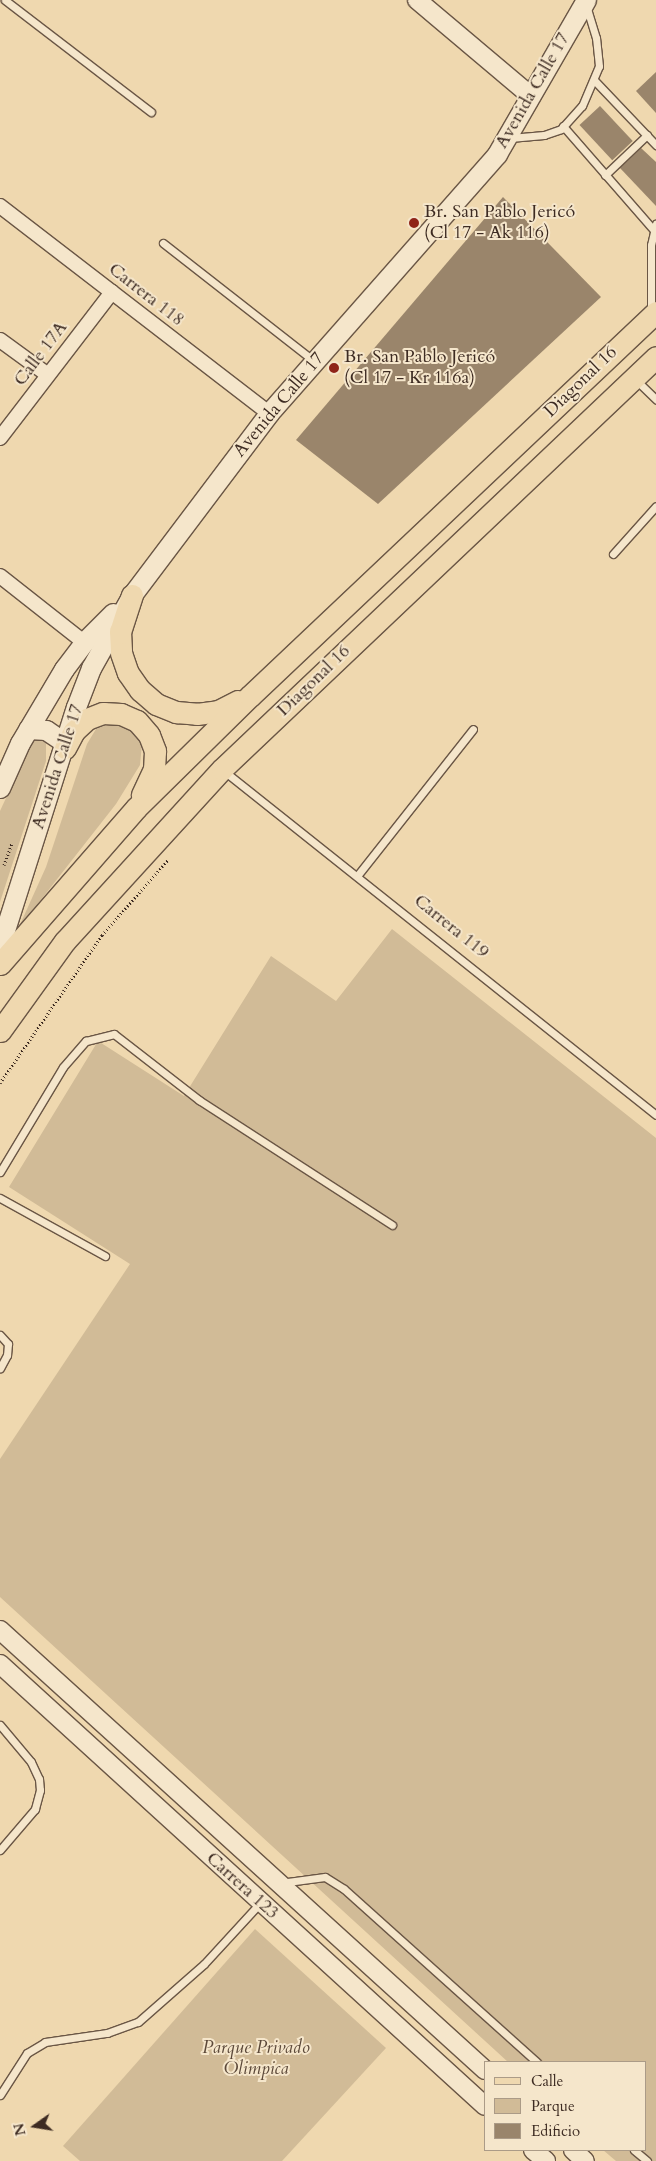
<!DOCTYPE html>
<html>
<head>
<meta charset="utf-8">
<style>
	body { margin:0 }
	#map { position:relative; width:656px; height:2161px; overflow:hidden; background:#efd8af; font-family:Cardo,serif }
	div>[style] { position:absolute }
	.green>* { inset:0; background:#d1bb97 }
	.building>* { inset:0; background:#9a856b; transform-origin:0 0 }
	.path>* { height:3px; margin-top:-1.5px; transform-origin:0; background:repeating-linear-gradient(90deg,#3d2b22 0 1px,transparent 0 3.5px) }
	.roads { filter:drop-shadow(1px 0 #6a5645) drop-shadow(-1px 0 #6a5645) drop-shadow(0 1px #6a5645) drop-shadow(0 -1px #6a5645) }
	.service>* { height:7px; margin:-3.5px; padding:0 3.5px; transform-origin:3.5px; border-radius:3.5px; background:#f5e6cb }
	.minor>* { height:14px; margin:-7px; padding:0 7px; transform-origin:7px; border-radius:7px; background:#f5e6cb }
	.tertiary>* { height:18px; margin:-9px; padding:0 9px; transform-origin:9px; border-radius:9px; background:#f5e6cb }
	.secondary>* { height:19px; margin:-9.5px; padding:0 9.5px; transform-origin:9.5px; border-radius:9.5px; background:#f5e6cb }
	.primary>* { height:21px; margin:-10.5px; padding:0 10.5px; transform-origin:10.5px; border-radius:10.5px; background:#efd8af }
	.dots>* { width:14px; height:14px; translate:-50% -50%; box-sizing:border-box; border:2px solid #f5e6cb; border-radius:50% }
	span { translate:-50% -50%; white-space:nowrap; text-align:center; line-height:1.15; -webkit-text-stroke:4px #f5e6cb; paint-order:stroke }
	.street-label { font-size:18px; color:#3d2b22 }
	.poi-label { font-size:18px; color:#3d2b22 }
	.left { translate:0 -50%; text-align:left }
	.park-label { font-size:18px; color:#5b4839; font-style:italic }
	.legend { position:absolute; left:484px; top:2061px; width:162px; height:90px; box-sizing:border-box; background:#f5e6cb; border:1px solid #ab9b87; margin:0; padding:6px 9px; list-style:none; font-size:15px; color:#3d2b22 }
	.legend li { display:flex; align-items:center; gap:10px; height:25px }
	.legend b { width:25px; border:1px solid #ab9b87 }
	.north { position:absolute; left:10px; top:2101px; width:50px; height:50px; -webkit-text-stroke:4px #f5e6cb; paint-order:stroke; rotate:257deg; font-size:14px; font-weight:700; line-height:20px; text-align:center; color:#3d2b22 }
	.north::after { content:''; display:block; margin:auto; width:18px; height:22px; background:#3d2b22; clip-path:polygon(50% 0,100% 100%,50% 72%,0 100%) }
</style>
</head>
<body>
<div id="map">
	<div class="green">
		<i style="clip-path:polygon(117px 721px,135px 730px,142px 744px,140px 765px,116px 804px,18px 929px,46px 867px,87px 744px,96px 729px)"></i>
		<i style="clip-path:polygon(38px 738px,46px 741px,46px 761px,0 902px,0 811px,31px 744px)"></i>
		<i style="clip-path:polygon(392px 929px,656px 1138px,656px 2161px,616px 2161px,603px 2150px,645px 2150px,645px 2062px,508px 2062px,0 1597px,0 1459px,130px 1264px,9px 1187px,98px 1041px,184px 1096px,271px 956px,336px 1001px)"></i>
		<i style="clip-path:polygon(255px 1929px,386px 2048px,282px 2161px,80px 2161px,63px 2146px)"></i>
	</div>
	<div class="building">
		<i style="clip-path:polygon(656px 72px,656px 113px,636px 91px)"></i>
		<i style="left:600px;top:106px;width:48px;height:28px;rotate:47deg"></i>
		<i style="clip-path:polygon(641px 148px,656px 162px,656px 206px,620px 168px)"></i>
		<i style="clip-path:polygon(503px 197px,601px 297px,378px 504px,296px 440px)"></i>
	</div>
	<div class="path">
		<i style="left:4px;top:865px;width:23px;rotate:-70deg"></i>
		<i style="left:0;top:1083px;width:180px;rotate:-55.4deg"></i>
		<i style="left:102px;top:935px;width:100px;rotate:-48.7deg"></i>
	</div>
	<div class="roads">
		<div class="service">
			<i style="left:5px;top:0;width:184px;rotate:37.5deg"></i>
			<i style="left:594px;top:80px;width:90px;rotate:46.4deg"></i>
			<i style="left:563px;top:126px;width:137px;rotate:48.9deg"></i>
			<i style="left:510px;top:138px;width:34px;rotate:-5deg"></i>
			<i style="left:544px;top:135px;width:18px;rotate:-19deg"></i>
			<i style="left:561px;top:129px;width:31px;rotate:-48deg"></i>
			<i style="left:582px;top:106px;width:43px;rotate:-67deg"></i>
			<i style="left:599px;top:66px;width:28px;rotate:-96deg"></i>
			<i style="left:596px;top:38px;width:34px;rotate:-107deg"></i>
			<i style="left:605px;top:175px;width:58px;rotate:-43.6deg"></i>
			<i style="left:163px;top:243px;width:190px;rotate:38deg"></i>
			<i style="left:651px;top:313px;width:68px;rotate:-90deg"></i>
			<i style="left:651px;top:245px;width:22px;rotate:-77deg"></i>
			<i style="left:636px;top:380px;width:28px;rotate:44deg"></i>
			<i style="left:613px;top:554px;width:64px;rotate:-48.1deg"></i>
			<i style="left:224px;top:771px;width:552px;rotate:38.53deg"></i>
			<i style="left:357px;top:876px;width:187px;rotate:-51.7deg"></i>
			<i style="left:0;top:1172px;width:122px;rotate:-59deg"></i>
			<i style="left:63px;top:1067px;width:35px;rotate:-49deg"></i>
			<i style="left:86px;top:1041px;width:29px;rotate:-14deg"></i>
			<i style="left:114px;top:1034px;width:108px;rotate:37.8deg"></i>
			<i style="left:199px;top:1100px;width:230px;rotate:32.9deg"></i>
			<i style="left:0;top:1198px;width:120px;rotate:28.9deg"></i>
			<i style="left:0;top:1335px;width:12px;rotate:48deg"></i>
			<i style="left:8px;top:1344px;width:11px;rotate:95deg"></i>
			<i style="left:7px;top:1355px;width:15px;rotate:118deg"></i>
			<i style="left:0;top:1725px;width:48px;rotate:50deg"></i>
			<i style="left:31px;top:1762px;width:19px;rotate:65deg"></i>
			<i style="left:39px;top:1779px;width:11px;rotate:85deg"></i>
			<i style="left:40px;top:1790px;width:20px;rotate:105deg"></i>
			<i style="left:35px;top:1809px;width:54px;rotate:130.5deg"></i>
			<i style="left:280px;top:1883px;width:45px;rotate:-7.6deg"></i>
			<i style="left:325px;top:1877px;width:22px;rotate:32deg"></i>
			<i style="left:344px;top:1889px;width:259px;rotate:41.9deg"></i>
			<i style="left:0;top:2095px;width:50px;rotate:-57.3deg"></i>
			<i style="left:27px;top:2053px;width:21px;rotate:-31deg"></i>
			<i style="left:45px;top:2042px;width:63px;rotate:-8.3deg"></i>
			<i style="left:107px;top:2033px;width:33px;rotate:-20deg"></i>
			<i style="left:138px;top:2022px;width:88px;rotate:-41.3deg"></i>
			<i style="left:204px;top:1964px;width:83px;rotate:-47.4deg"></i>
			<i style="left:634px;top:2150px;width:17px;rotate:40deg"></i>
		</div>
		<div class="minor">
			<i style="left:0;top:206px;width:339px;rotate:37.6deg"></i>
			<i style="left:0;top:340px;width:59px;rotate:36.1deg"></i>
			<i style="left:0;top:438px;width:184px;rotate:-52.5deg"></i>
			<i style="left:0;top:576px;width:107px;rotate:38.2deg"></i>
		</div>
		<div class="tertiary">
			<i style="left:417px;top:0;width:149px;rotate:40.1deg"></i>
			<i style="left:0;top:1630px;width:655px;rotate:42.21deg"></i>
			<i style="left:0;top:1664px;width:656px;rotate:42.34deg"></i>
			<i style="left:533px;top:2150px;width:17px;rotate:40deg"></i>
			<i style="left:573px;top:2150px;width:16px;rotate:43deg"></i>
		</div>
		<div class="secondary">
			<i style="left:28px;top:729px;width:18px;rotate:3deg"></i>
			<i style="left:46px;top:730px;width:18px;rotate:34deg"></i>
			<i style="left:61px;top:740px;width:9px;rotate:63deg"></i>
			<i style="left:0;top:788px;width:49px;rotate:-66deg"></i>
			<i style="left:20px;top:743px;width:86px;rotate:-59.3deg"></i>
			<i style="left:64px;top:669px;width:34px;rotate:-53deg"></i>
			<i style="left:84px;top:642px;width:41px;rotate:-45deg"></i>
			<i style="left:0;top:946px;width:251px;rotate:-72.4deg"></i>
			<i style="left:76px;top:707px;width:42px;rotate:-69deg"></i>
			<i style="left:91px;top:668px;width:84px;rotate:-60.7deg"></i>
			<i style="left:132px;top:595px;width:228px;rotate:-53deg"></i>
			<i style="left:269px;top:413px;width:345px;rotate:-48.6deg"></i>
			<i style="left:497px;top:154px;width:178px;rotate:-60deg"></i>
		</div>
		<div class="primary">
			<i style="left:132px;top:595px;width:38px;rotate:108deg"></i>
			<i style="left:120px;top:631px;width:22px;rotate:87deg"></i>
			<i style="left:121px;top:653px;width:21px;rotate:71deg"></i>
			<i style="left:128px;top:673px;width:21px;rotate:55deg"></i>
			<i style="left:140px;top:690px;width:21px;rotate:41deg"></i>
			<i style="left:156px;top:704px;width:22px;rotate:22deg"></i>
			<i style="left:176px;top:712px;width:21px;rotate:5deg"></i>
			<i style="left:197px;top:714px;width:21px;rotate:-8deg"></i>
			<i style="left:218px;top:711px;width:22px;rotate:-27deg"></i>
			<i style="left:65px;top:748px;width:19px;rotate:-62deg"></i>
			<i style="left:74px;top:731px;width:18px;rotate:-43deg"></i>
			<i style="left:87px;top:719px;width:17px;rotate:-21deg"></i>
			<i style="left:103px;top:713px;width:18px;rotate:3deg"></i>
			<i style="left:121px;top:714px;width:17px;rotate:24deg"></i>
			<i style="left:137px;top:721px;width:18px;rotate:49deg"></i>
			<i style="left:149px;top:735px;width:17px;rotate:69deg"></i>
			<i style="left:155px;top:751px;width:18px;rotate:93deg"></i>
			<i style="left:154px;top:769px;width:29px;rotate:115deg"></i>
			<i style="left:0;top:964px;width:207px;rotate:-48.9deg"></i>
			<i style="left:136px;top:808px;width:160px;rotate:-44.5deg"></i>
			<i style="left:250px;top:696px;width:559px;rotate:-43.4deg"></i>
			<i style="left:0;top:1031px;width:111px;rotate:-54.2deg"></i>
			<i style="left:65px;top:941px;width:233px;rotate:-47.6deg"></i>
			<i style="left:222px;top:769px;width:598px;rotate:-43.51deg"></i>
		</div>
	</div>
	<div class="dots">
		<i style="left:414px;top:223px;background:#8f2418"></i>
		<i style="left:334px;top:368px;background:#8f2418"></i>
	</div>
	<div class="street-label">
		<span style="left:533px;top:91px;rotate:-60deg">Avenida Calle 17</span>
		<span style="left:146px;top:295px;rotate:38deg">Carrera 118</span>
		<span style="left:41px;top:354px;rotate:-53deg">Calle 17A</span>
		<span style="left:581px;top:382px;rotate:-44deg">Diagonal 16</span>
		<span style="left:279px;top:405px;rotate:-50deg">Avenida Calle 17</span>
		<span style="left:314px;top:681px;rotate:-44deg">Diagonal 16</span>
		<span style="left:58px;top:767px;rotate:-72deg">Avenida Calle 17</span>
		<span style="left:451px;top:927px;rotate:39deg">Carrera 119</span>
		<span style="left:242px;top:1886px;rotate:42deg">Carrera 123</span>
	</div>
	<div class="poi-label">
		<span class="left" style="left:424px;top:223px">Br. San Pablo Jericó<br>(Cl 17 - Ak 116)</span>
		<span class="left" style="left:344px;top:368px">Br. San Pablo Jericó<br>(Cl 17 - Kr 116a)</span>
	</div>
	<div class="park-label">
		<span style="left:256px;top:2059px">Parque Privado<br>Olimpica</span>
	</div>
	<ul class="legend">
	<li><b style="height:6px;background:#efd8af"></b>Calle</li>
	<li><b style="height:14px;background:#d1bb97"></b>Parque</li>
	<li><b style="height:14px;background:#9a856b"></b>Edificio</li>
	</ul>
	<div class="north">N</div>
</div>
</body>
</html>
